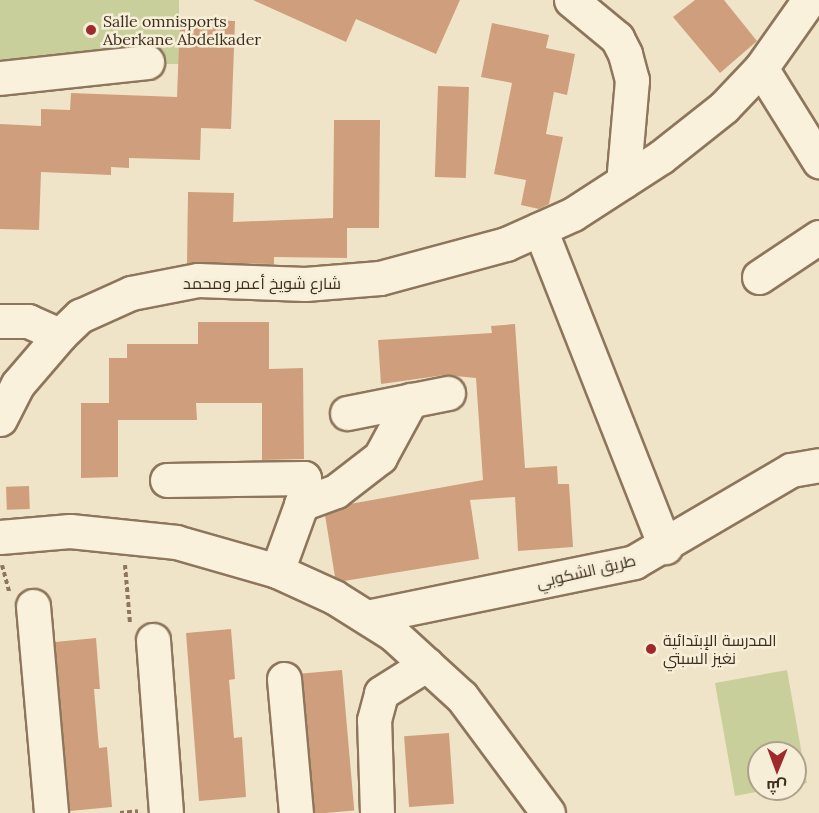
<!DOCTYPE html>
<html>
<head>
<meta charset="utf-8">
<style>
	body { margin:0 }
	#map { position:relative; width:819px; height:813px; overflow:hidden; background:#f0e4c8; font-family:Lora,Cairo,serif }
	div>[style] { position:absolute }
	.green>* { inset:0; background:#c9cf9b; transform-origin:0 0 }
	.building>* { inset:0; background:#cf9f7d; transform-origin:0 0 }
	.path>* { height:4px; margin-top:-2px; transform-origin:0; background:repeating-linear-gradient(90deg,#8d765c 0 4.5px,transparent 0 7.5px) }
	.roads { filter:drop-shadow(2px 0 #8d765c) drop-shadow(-2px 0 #8d765c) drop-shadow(0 2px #8d765c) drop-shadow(0 -2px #8d765c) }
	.minor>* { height:33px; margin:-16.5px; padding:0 16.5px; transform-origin:16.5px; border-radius:16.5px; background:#faf1dc }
	.dots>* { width:16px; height:16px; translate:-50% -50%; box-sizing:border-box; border:3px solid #f7eed8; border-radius:50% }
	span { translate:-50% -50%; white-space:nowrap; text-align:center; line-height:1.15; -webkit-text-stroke:5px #f7eed8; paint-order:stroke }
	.poi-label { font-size:16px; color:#3d2e20 }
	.left { translate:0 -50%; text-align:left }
	.street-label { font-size:16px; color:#3d2e20 }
	.north { position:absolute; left:747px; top:741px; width:60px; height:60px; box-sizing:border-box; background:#f7eed8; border:2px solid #ada18e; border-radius:50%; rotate:181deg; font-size:16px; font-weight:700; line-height:24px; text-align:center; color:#3d2e20 }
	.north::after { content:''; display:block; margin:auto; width:21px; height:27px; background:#9e2a2b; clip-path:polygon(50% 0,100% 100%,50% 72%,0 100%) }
</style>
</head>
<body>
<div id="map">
	<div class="green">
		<i style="left:0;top:0;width:179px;height:64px"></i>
		<i style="clip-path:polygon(787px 670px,807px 783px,795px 785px,795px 753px,759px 753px,759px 789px,772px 789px,735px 796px,715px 683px)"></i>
	</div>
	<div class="building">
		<i style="clip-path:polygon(253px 0,460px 0,436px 54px,356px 19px,346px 42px)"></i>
		<i style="clip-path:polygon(695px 0,724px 0,757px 41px,720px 73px,673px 17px)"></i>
		<i style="clip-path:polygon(180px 19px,235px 21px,231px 129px,201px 128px,200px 160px,129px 158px,129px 168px,111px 167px,111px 175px,41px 172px,39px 230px,0 229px,0 124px,41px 126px,41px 109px,70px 110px,71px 93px,177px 97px)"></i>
		<i style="clip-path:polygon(492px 23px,549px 35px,546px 48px,575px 54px,567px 95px,554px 92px,546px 134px,563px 137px,549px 204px,539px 209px,521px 205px,526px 180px,494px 174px,512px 83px,481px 77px)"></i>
		<i style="left:438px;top:86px;width:31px;height:91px;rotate:2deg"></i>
		<i style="clip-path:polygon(334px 120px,380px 120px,379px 228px,347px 228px,347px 258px,274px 257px,274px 264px,187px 263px,188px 192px,234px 193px,233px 222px,333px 218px)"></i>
		<i style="clip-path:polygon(198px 322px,269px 322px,269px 369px,303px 368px,304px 459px,262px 460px,262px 403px,196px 403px,197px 420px,118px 420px,118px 477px,81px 478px,81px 403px,109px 403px,109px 358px,127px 358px,127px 344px,198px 344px)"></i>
		<i style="clip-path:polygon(515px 324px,525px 468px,557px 466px,558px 484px,569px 484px,573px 547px,518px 551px,515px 497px,470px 500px,479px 559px,344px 581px,335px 577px,325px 515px,350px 504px,483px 480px,476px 378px,445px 375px,381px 384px,378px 340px,492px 333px,491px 326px)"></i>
		<i style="left:29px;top:486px;width:23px;height:23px;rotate:88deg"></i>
		<i style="clip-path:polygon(231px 629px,235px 679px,229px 680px,234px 738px,242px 737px,246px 797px,199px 801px,186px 633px)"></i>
		<i style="clip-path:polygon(96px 638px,100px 689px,94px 689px,99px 748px,107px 747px,112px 807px,70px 811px,55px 642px)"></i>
		<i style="left:342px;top:670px;width:141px;height:40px;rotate:85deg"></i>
		<i style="left:449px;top:733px;width:71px;height:45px;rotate:86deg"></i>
	</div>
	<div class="path">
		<i style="left:2px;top:565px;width:28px;rotate:75deg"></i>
		<i style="left:125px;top:565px;width:58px;rotate:85.1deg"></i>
		<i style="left:120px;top:813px;width:18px;rotate:-6deg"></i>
	</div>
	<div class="roads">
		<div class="minor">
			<i style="left:571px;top:0;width:60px;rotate:39.6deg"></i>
			<i style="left:617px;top:38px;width:18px;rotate:63deg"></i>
			<i style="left:625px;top:54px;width:27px;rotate:75deg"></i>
			<i style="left:632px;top:80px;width:102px;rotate:95deg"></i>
			<i style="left:761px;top:68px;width:110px;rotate:58.1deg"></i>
			<i style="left:0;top:78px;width:148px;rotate:-6.2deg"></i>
			<i style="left:540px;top:229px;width:342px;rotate:68.5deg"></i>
			<i style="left:759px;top:277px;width:72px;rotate:-33.7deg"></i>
			<i style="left:0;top:321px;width:28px"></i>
			<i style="left:28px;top:321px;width:35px;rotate:24deg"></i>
			<i style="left:347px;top:413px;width:103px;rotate:-11.2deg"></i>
			<i style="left:0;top:419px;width:39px;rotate:-63deg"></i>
			<i style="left:18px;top:384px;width:65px;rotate:-49.4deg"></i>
			<i style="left:60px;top:335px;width:28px;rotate:-44deg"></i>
			<i style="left:80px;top:316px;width:56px;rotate:-24.3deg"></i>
			<i style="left:131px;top:293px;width:68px;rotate:-11deg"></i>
			<i style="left:198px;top:280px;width:107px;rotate:2.1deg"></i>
			<i style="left:305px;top:284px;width:75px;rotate:-4.6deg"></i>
			<i style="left:380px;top:278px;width:131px;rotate:-15.1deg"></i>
			<i style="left:506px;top:244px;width:73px;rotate:-24.1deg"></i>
			<i style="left:573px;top:214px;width:105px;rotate:-32.9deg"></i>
			<i style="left:661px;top:157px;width:80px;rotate:-38.4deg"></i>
			<i style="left:724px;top:107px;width:54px;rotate:-46.5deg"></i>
			<i style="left:761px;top:68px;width:83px;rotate:-54.8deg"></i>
			<i style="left:167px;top:480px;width:137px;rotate:-0.8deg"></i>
			<i style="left:304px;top:478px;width:16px;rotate:86deg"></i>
			<i style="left:305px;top:494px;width:82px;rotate:110deg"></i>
			<i style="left:301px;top:504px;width:37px;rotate:-20deg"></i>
			<i style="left:336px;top:491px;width:56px;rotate:-37.7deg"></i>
			<i style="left:380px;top:457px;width:65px;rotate:-61.5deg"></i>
			<i style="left:0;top:537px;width:70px;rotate:-4.9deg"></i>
			<i style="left:70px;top:531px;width:107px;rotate:5.9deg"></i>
			<i style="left:176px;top:542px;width:105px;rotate:16deg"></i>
			<i style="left:277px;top:571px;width:63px;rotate:24.5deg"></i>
			<i style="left:334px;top:597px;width:70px;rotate:32.1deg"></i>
			<i style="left:393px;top:634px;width:93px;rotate:42.4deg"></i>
			<i style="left:462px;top:697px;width:144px;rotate:53.4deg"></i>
			<i style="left:33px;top:606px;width:208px;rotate:85deg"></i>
			<i style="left:367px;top:617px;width:273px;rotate:-11.6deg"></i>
			<i style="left:634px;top:562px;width:182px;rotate:-30.4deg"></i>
			<i style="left:791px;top:470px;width:28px;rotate:-10deg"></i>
			<i style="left:153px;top:640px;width:173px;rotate:85.7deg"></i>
			<i style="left:284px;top:679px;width:135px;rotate:84.9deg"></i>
			<i style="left:377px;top:813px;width:93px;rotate:-91.8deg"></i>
			<i style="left:374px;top:720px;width:28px;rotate:-75deg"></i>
			<i style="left:381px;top:693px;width:54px;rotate:-32.2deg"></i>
		</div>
	</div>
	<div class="dots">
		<i style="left:91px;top:30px;background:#9e2a2b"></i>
		<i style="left:651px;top:649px;background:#9e2a2b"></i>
	</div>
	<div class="poi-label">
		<span class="left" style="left:103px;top:30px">Salle omnisports<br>Aberkane Abdelkader</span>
		<span class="left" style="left:663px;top:649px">المدرسة الإبتدائية<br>نغيز السبتي</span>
	</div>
	<div class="street-label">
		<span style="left:262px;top:283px">شارع شويخ أعمر ومحمد</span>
		<span style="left:586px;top:571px;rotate:-13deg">طريق الشكوبي</span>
	</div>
	<div class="north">ش</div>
</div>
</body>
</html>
